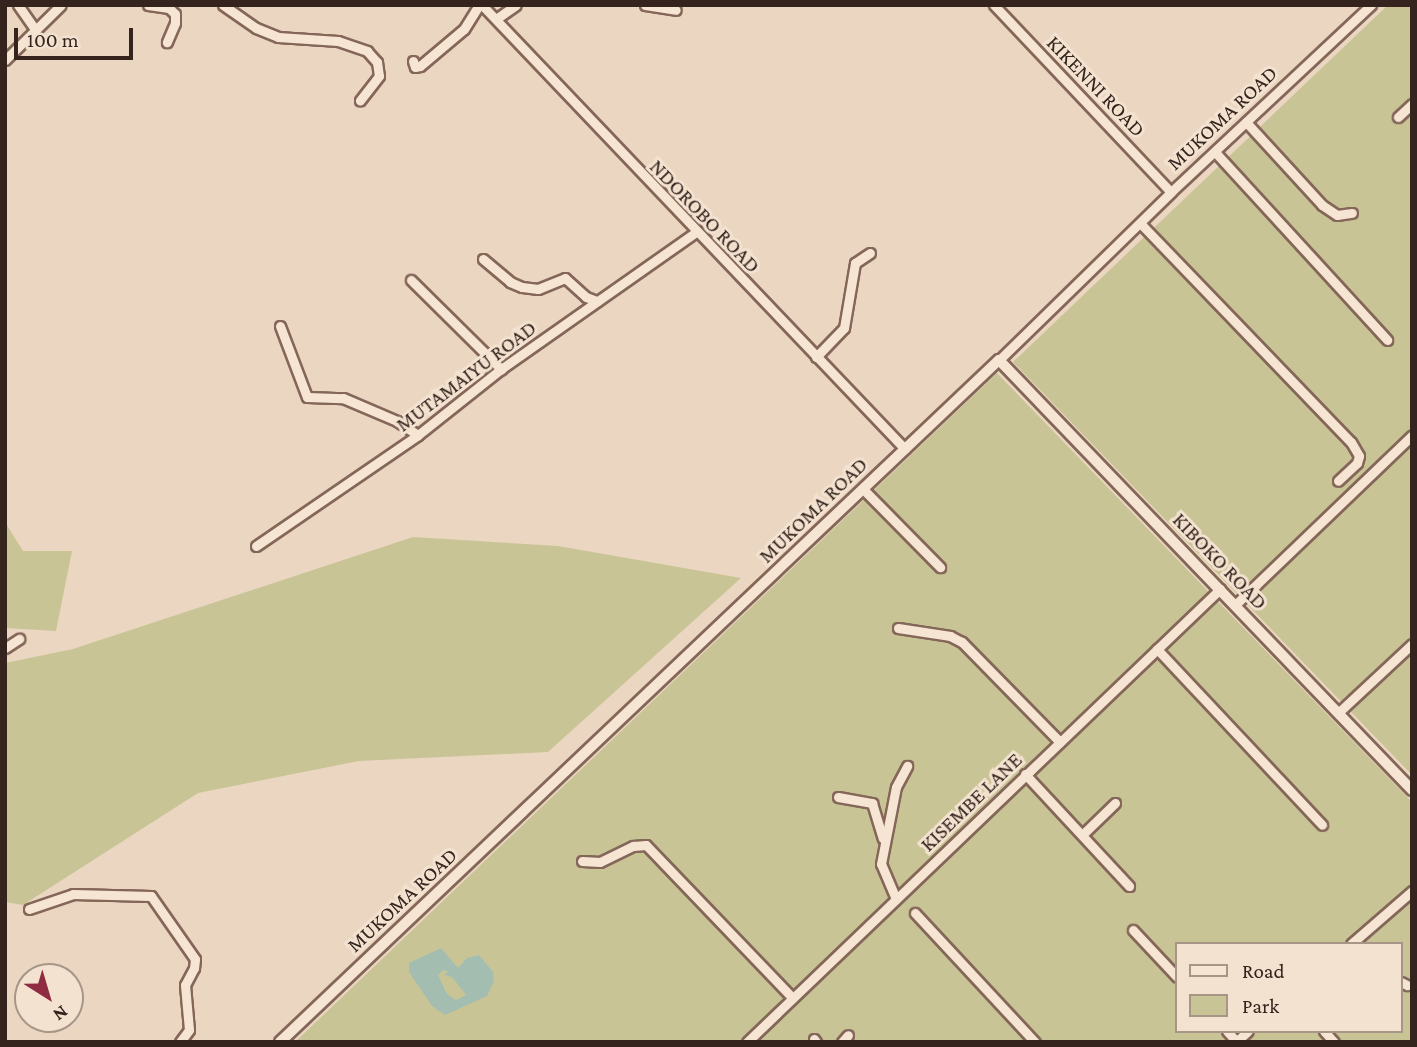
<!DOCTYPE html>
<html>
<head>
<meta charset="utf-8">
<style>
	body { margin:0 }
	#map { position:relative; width:1417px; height:1047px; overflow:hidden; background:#ebd6c1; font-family:"Crimson Pro",serif }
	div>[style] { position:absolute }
	.green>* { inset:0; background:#c9c495 }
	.water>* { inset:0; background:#a3beb1 }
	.roads { filter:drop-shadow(2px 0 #846759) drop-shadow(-2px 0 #846759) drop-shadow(0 2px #846759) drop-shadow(0 -2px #846759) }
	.minor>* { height:9px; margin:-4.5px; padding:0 4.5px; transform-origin:4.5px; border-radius:4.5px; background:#f7e5d3 }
	.tertiary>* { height:10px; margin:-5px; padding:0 5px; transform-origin:5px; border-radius:5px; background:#f7e5d3 }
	span { translate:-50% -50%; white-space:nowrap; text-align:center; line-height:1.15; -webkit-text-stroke:6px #f3e2d0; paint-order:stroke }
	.street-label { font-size:21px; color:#34241d }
	.frame { position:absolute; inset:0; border:7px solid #34241d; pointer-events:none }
	.legend { position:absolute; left:1175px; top:942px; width:228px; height:91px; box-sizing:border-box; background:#f3e2d0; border:2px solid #a79688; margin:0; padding:9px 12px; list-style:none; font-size:21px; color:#34241d }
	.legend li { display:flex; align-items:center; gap:14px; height:35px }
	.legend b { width:35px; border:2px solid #a79688 }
	.north { position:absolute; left:14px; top:963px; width:70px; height:70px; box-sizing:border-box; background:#f3e2d0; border:2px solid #a79688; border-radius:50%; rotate:143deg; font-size:19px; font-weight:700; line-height:28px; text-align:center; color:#34241d }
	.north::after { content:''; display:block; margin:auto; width:24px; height:32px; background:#902c41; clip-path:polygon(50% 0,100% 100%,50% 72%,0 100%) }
	.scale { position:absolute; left:14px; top:28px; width:119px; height:32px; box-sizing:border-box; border:4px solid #34241d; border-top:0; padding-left:9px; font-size:21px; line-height:24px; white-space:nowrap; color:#34241d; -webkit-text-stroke:5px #f3e2d0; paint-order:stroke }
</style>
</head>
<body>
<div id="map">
	<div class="green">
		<i style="clip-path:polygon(1388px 5px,1412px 5px,1412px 775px,1013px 362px)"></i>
		<i style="clip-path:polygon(evenodd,997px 373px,1412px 802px,1412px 1042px,295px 1042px,997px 373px,1177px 944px,1401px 944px,1401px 1031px,1177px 1031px,1177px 944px)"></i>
		<i style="clip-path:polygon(5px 522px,23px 551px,72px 551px,56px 631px,5px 628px)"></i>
		<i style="clip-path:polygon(413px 537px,558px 546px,741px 578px,548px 752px,359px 761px,198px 793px,23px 905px,5px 902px,5px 663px,73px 649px)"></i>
	</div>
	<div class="water">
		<i style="clip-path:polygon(evenodd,441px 948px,458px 968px,467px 958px,479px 955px,493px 972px,494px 981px,487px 996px,445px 1015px,432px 1006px,409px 972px,409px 963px,441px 948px,444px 970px,448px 972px,444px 975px,452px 977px,466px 995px,456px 1000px,447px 994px,438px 975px,444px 970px)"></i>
	</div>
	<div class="roads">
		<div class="minor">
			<i style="left:18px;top:5px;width:29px;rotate:55deg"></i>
			<i style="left:148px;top:5px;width:21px;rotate:8deg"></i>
			<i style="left:169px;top:8px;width:8px;rotate:45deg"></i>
			<i style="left:175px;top:14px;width:9px;rotate:90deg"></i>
			<i style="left:175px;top:23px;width:21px;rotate:113deg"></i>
			<i style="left:223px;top:5px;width:40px;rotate:34.9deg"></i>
			<i style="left:256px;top:28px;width:24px;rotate:22deg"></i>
			<i style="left:278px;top:37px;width:60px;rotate:3.8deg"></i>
			<i style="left:338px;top:41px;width:31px;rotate:19deg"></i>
			<i style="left:367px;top:51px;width:15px;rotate:48deg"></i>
			<i style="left:377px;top:62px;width:14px;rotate:82deg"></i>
			<i style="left:379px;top:76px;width:31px;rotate:128deg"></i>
			<i style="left:482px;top:5px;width:613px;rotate:46.39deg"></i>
			<i style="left:645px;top:5px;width:31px;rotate:9deg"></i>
			<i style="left:994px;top:5px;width:257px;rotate:46.6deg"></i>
			<i style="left:496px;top:19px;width:24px;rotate:-35deg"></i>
			<i style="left:5px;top:60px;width:78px;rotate:-44.5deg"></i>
			<i style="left:413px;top:61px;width:6px;rotate:72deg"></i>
			<i style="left:415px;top:67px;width:5px;rotate:-11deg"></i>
			<i style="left:420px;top:66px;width:57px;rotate:-40.1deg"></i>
			<i style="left:464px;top:29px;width:28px;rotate:-58deg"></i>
			<i style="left:1398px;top:117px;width:19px;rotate:-43deg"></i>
			<i style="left:1246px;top:122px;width:113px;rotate:47.5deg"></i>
			<i style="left:1322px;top:205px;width:18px;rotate:34deg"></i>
			<i style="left:1337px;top:215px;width:15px;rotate:-8deg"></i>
			<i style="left:1215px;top:152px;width:255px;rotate:47.5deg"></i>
			<i style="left:1140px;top:223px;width:304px;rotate:46.1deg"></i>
			<i style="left:1351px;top:442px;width:16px;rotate:60deg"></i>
			<i style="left:1359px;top:456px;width:7px;rotate:106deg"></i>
			<i style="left:1357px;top:463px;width:26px;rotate:137deg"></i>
			<i style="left:483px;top:259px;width:35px;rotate:40deg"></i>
			<i style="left:510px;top:282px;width:13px;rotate:23deg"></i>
			<i style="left:522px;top:287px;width:16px;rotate:7deg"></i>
			<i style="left:538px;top:289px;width:29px;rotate:-22deg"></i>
			<i style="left:565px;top:278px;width:28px;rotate:42deg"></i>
			<i style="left:586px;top:297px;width:12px;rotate:20deg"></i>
			<i style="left:411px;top:280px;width:127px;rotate:44.7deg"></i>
			<i style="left:280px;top:326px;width:76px;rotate:69.2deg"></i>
			<i style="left:307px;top:397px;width:36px;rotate:2deg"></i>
			<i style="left:343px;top:398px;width:59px;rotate:23.1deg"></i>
			<i style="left:397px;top:421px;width:25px;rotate:34deg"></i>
			<i style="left:816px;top:357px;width:40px;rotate:-46deg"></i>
			<i style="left:844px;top:328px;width:66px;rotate:-80.4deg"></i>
			<i style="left:855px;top:263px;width:18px;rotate:-34deg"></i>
			<i style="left:999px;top:360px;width:240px;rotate:-44.3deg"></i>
			<i style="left:1171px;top:192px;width:274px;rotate:-43.1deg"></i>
			<i style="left:863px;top:489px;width:110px;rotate:45.4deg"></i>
			<i style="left:256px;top:546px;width:196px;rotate:-34.4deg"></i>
			<i style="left:418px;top:435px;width:106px;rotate:-38.5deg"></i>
			<i style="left:501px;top:369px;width:238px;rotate:-35.1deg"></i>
			<i style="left:1235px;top:605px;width:245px;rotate:-43.8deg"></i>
			<i style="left:898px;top:628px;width:53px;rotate:8.7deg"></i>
			<i style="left:950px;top:636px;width:13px;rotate:27deg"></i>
			<i style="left:962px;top:642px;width:140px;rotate:45.6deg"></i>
			<i style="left:5px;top:648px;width:17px;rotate:-33deg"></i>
			<i style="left:1157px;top:649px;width:241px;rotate:46.8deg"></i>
			<i style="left:1338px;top:713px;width:101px;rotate:-43deg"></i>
			<i style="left:1025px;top:774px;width:153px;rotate:47.1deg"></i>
			<i style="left:838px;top:797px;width:35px;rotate:10deg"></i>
			<i style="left:872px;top:803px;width:37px;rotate:73deg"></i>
			<i style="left:1082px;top:835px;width:46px;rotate:-44.1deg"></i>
			<i style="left:582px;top:861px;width:18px;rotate:3deg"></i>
			<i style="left:600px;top:862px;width:37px;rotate:-26deg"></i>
			<i style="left:633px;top:846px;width:13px;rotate:-4deg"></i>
			<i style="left:646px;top:845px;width:211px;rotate:46.2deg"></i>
			<i style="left:896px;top:899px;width:38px;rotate:-113deg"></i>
			<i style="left:881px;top:864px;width:78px;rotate:-79deg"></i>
			<i style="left:896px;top:787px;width:24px;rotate:-62deg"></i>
			<i style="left:29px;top:909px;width:46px;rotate:-18.8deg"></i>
			<i style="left:73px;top:894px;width:78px;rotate:1.5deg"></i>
			<i style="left:151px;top:896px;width:77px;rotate:55.1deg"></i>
			<i style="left:195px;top:959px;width:9px;rotate:96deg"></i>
			<i style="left:194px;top:968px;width:19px;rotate:118deg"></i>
			<i style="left:185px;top:985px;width:45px;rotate:84.9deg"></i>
			<i style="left:189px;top:1030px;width:15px;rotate:127deg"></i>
			<i style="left:915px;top:913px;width:176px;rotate:47.1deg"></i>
			<i style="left:1133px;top:930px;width:64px;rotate:46.9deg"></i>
			<i style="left:1351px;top:944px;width:81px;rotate:-41deg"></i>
			<i style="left:1401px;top:982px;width:7px;rotate:27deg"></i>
			<i style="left:1227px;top:1031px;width:15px;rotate:48deg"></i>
			<i style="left:1324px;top:1031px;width:15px;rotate:48deg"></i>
			<i style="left:814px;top:1039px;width:4px;rotate:56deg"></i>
			<i style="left:747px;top:1042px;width:655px;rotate:-43.76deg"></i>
			<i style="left:842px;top:1042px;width:9px;rotate:-49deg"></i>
			<i style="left:1236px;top:1042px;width:16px;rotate:-43deg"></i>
		</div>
		<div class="tertiary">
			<i style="left:280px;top:1042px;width:991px;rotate:-43.49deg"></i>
			<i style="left:999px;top:360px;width:596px;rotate:46.16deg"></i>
		</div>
	</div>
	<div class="street-label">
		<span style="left:1096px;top:86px;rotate:46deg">KIKENNI ROAD</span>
		<span style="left:1222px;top:118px;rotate:-43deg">MUKOMA ROAD</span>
		<span style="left:705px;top:216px;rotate:46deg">NDOROBO ROAD</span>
		<span style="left:466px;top:376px;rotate:-37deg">MUTAMAIYU ROAD</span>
		<span style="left:813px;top:510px;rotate:-44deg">MUKOMA ROAD</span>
		<span style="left:1220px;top:561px;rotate:46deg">KIBOKO ROAD</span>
		<span style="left:971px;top:802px;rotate:-44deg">KISEMBE LANE</span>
		<span style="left:402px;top:900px;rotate:-43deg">MUKOMA ROAD</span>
	</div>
	<div class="frame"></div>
	<ul class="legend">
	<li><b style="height:9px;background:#f7e5d3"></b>Road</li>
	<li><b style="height:19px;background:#c9c495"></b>Park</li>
	</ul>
	<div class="north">N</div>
	<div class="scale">100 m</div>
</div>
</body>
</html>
